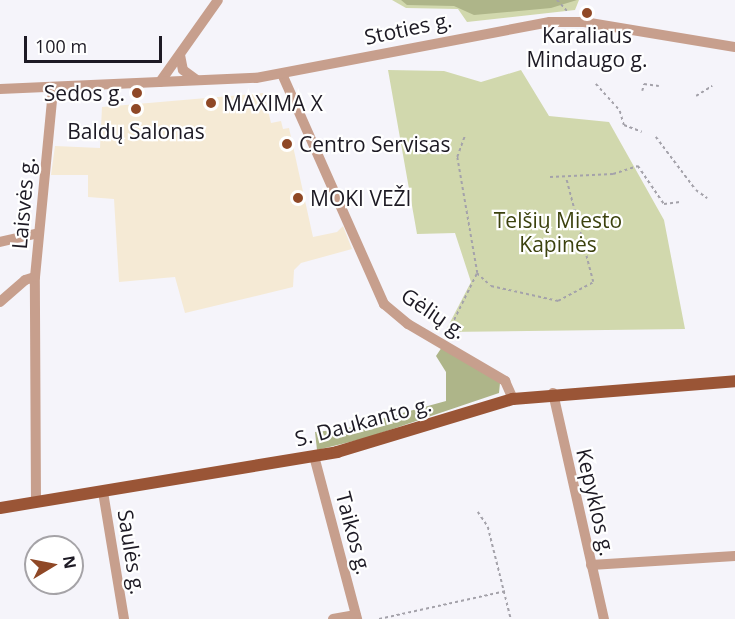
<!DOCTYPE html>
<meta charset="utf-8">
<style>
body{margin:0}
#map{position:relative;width:735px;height:619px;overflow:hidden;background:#f5f4fa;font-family:"Open Sans",sans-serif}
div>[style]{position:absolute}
.commercial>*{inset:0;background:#f5ead5}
.green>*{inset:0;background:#d1d8ad}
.forest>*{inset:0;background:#aeb589}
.path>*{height:1.5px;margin-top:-0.75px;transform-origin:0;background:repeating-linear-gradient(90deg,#a4a2aa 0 3px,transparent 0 6px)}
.minor>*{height:10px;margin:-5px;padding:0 5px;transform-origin:5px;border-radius:5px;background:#c79f8d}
.major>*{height:12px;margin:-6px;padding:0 6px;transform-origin:6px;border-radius:6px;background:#9a5536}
.dots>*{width:16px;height:16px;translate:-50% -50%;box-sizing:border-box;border:3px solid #fff;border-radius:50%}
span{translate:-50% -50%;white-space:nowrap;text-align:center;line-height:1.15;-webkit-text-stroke:4.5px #fff;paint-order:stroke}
.street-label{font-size:21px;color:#1d1a24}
.poi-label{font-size:21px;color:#1d1a24}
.right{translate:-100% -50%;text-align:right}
.left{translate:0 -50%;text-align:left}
.park-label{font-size:21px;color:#3c420e}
.north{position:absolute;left:24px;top:535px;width:60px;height:60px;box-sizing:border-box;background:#fff;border:2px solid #a5a3a7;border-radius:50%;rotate:80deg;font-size:16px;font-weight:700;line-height:24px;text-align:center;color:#1d1a24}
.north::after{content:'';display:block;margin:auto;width:21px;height:27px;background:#8f4826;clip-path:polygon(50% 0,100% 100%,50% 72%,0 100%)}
.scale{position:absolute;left:24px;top:36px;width:138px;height:27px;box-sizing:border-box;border:3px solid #1d1a24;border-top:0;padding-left:8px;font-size:18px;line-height:21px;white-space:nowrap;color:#1d1a24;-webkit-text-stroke:4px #fff;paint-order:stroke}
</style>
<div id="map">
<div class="commercial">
<i style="clip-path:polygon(264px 93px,271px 123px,281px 121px,283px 129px,289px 128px,313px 237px,337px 232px,343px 226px,352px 249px,301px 263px,294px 270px,293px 287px,185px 313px,175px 277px,119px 282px,114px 199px,88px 197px,88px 175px,51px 175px,55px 146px,100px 148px,102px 107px)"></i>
</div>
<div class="green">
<i style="clip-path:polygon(392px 0,579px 0,575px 10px,467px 22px,458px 9px,406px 8px)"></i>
<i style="clip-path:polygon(388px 70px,444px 71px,481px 82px,521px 70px,549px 116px,609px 122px,664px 220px,685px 329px,445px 332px,471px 282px,455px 233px,417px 234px)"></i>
</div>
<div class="forest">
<i style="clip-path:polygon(401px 0,577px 0,551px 8px,474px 15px,454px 6px,407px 5px)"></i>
<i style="clip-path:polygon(442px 347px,500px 383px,499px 393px,366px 438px,317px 450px,315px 432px,344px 429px,446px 401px,446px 372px,436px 356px)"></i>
</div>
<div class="path">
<i style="left:557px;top:0;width:18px;rotate:47deg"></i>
<i style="left:596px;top:84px;width:36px;rotate:48deg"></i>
<i style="left:620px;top:111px;width:15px;rotate:74deg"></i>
<i style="left:624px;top:125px;width:19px;rotate:21deg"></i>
<i style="left:642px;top:91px;width:7px;rotate:-74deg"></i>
<i style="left:644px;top:84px;width:15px;rotate:8deg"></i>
<i style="left:696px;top:96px;width:19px;rotate:-32deg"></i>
<i style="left:656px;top:137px;width:66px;rotate:53deg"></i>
<i style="left:696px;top:190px;width:14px;rotate:36deg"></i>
<i style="left:550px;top:177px;width:63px;rotate:-2.7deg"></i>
<i style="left:613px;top:174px;width:26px;rotate:-18deg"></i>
<i style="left:638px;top:166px;width:46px;rotate:55.6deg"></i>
<i style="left:664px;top:204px;width:16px;rotate:-7deg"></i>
<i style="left:477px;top:273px;width:19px;rotate:43deg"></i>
<i style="left:491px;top:286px;width:69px;rotate:12.6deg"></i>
<i style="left:558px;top:301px;width:40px;rotate:-28deg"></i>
<i style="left:593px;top:282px;width:107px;rotate:-104.6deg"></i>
<i style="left:446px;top:336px;width:70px;rotate:-63.8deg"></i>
<i style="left:477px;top:273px;width:118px;rotate:-99.8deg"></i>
<i style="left:457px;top:157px;width:23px;rotate:-70deg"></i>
<i style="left:478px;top:512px;width:18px;rotate:56deg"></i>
<i style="left:488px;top:527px;width:95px;rotate:76deg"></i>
<i style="left:379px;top:619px;width:130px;rotate:-12.4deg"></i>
</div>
<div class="minor">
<i style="left:180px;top:55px;width:15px;rotate:79deg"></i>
<i style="left:183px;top:70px;width:17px;rotate:36deg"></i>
<i style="left:282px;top:74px;width:252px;rotate:66.1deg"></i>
<i style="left:384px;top:304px;width:31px;rotate:40deg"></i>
<i style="left:408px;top:324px;width:113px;rotate:30.4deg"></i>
<i style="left:505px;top:381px;width:20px;rotate:66deg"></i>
<i style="left:160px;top:82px;width:100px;rotate:-54.7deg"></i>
<i style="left:0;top:89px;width:256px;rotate:-2.5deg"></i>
<i style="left:256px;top:78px;width:299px;rotate:-10.8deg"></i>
<i style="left:550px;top:22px;width:34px"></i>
<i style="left:584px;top:22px;width:153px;rotate:9.4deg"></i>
<i style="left:0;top:242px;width:40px;rotate:-13deg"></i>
<i style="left:0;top:302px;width:33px;rotate:-41deg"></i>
<i style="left:25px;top:280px;width:10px;rotate:-17deg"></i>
<i style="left:553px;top:393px;width:232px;rotate:77.3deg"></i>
<i style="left:314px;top:456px;width:169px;rotate:75.2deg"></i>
<i style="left:103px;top:492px;width:129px;rotate:80.6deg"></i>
<i style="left:36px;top:502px;width:225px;rotate:-90.3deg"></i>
<i style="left:35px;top:277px;width:189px;rotate:-84.5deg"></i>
<i style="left:591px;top:565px;width:144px;rotate:-3.6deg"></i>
<i style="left:333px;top:619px;width:23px;rotate:-10deg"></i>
</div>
<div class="major">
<i style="left:0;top:508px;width:342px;rotate:-9.4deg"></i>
<i style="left:337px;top:452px;width:184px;rotate:-16.8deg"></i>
<i style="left:513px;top:399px;width:223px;rotate:-4.6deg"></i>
</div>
<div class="dots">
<i style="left:587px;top:13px;background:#8f4826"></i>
<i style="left:137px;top:93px;background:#8f4826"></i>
<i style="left:211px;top:103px;background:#8f4826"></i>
<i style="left:136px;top:109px;background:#8f4826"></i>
<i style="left:287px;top:144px;background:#8f4826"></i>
<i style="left:298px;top:198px;background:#8f4826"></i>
</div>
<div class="street-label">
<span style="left:408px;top:28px;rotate:-12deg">Stoties g.</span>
<span style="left:23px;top:203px;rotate:-85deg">Laisvės g.</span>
<span style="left:434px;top:313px;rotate:34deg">Gėlių g.</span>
<span style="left:363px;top:421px;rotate:-15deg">S. Daukanto g.</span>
<span style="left:596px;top:502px;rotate:77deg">Kepyklos g.</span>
<span style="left:354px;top:533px;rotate:75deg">Taikos g.</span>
<span style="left:132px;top:552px;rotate:81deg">Saulės g.</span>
</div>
<div class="poi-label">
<span style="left:587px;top:47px">Karaliaus<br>Mindaugo g.</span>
<span class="right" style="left:125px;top:93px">Sedos g.</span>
<span class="left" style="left:223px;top:103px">MAXIMA X</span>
<span style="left:136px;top:131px">Baldų Salonas</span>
<span class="left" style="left:299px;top:144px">Centro Servisas</span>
<span class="left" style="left:310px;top:198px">MOKI VEŽI</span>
</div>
<div class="park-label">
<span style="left:558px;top:232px">Telšių Miesto<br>Kapinės</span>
</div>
<div class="north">N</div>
<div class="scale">100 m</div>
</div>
